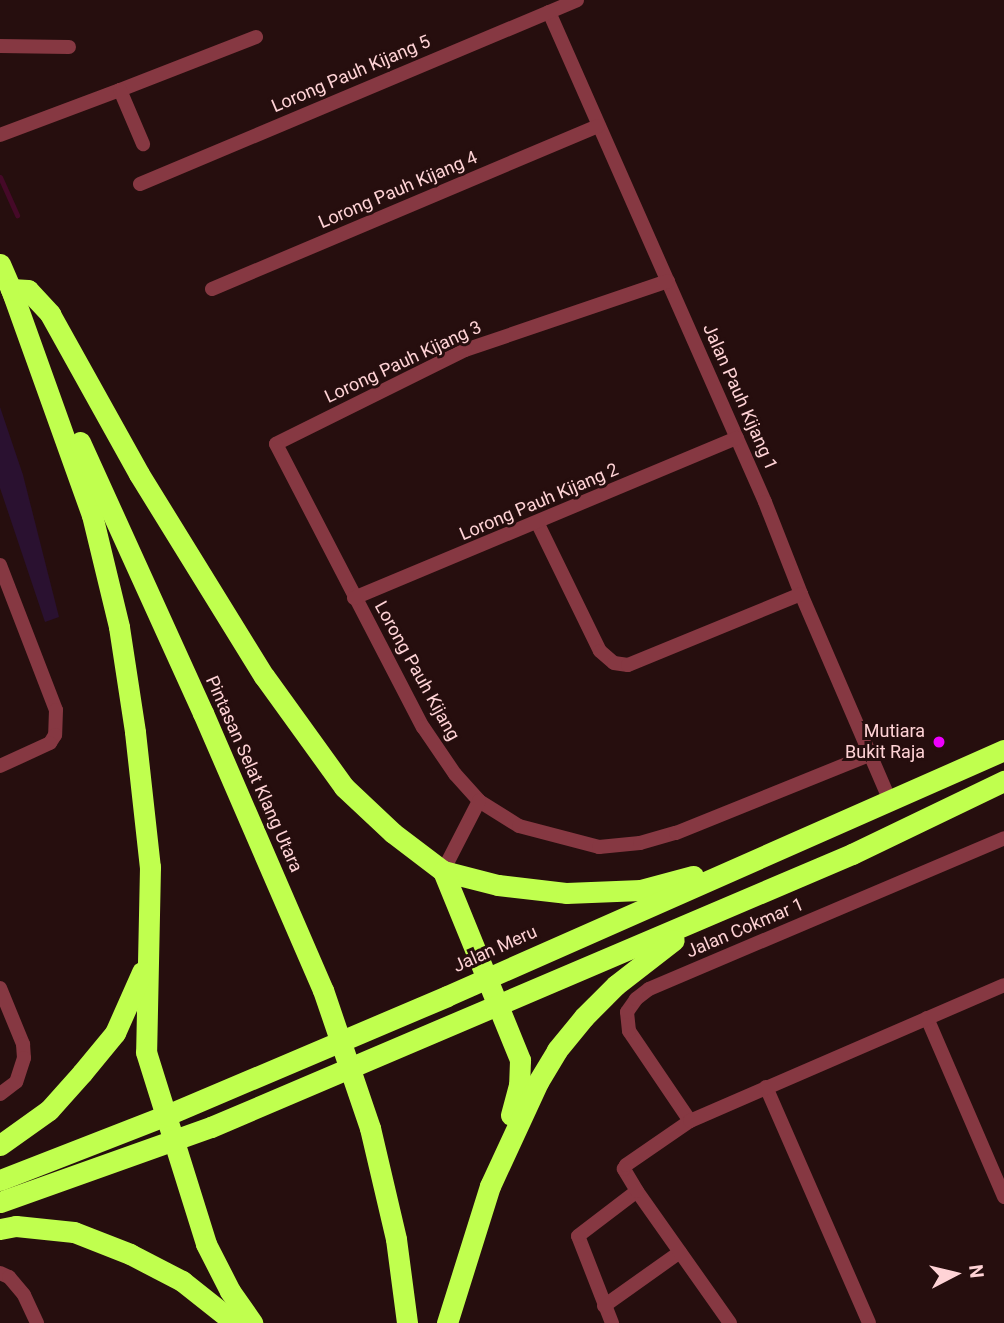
<!DOCTYPE html>
<style>
body{margin:0}
#map{position:relative;width:1004px;height:1323px;overflow:hidden;background:#260e0e;font-family:Roboto,sans-serif}
div>[style]{position:absolute}
.green>*{inset:0;background:#2a1130}
.stream>*{height:5px;margin:-2.5px;padding:0 2.5px;transform-origin:2.5px;border-radius:2.5px;background:#450928}
.street>*{height:14px;margin:-7px;padding:0 7px;transform-origin:7px;border-radius:7px;background:#863842}
.highway>*{height:21px;margin:-10.5px;padding:0 10.5px;transform-origin:10.5px;border-radius:10.5px;background:#c0ff4e}
.highway-bridge>*{height:21px;margin:-10.5px;padding:0 10.5px;transform-origin:10.5px;border-radius:10.5px;background:#c0ff4e}
.dots>*{width:19px;height:19px;translate:-50% -50%;box-sizing:border-box;border:4px solid #260e0e;border-radius:50%}
span{translate:-50% -50%;white-space:nowrap;text-align:center;line-height:1.15;-webkit-text-stroke:6px #260e0e;paint-order:stroke}
.street-label{font-size:18px;color:#ffd3d6}
.poi-label{font-size:18px;color:#ffd3d6}
.right{translate:-100% -50%;text-align:right}
.north{position:absolute;left:920px;top:1239px;width:70px;height:70px;-webkit-text-stroke:5px #260e0e;paint-order:stroke;rotate:83deg;font-size:19px;font-weight:700;line-height:28px;text-align:center;color:#ffd3d6}
.north::after{content:'';display:block;margin:auto;width:24px;height:32px;background:#ffd3d6;clip-path:polygon(50% 0,100% 100%,50% 72%,0 100%)}
</style>
<div id="map">
<div class="green">
<i style="clip-path:polygon(0 407px,23px 475px,59px 617px,45px 622px,0 488px)"></i>
</div>
<div class="stream">
<i style="left:0;top:177px;width:42px;rotate:65.9deg"></i>
</div>
<div class="street">
<i style="left:549px;top:12px;width:535px;rotate:66.21deg"></i>
<i style="left:765px;top:502px;width:99px;rotate:68.6deg"></i>
<i style="left:801px;top:594px;width:225px;rotate:66.7deg"></i>
<i style="left:0;top:46px;width:69px;rotate:0.8deg"></i>
<i style="left:120px;top:90px;width:146px;rotate:-21.3deg"></i>
<i style="left:0;top:135px;width:128px;rotate:-20.6deg"></i>
<i style="left:120px;top:90px;width:59px;rotate:66.9deg"></i>
<i style="left:140px;top:184px;width:474px;rotate:-22.8deg"></i>
<i style="left:668px;top:281px;width:214px;rotate:161.2deg"></i>
<i style="left:465px;top:350px;width:211px;rotate:153.6deg"></i>
<i style="left:276px;top:444px;width:319px;rotate:62.6deg"></i>
<i style="left:423px;top:727px;width:57px;rotate:55.8deg"></i>
<i style="left:455px;top:774px;width:36px;rotate:48deg"></i>
<i style="left:479px;top:801px;width:47px;rotate:32deg"></i>
<i style="left:519px;top:826px;width:83px;rotate:14.7deg"></i>
<i style="left:599px;top:847px;width:41px;rotate:-5.6deg"></i>
<i style="left:640px;top:843px;width:37px;rotate:-16deg"></i>
<i style="left:676px;top:833px;width:208px;rotate:-22deg"></i>
<i style="left:212px;top:289px;width:419px;rotate:-22.9deg"></i>
<i style="left:538px;top:524px;width:141px;rotate:64deg"></i>
<i style="left:600px;top:651px;width:18px;rotate:41deg"></i>
<i style="left:614px;top:663px;width:14px;rotate:8deg"></i>
<i style="left:628px;top:665px;width:187px;rotate:-22.3deg"></i>
<i style="left:0;top:565px;width:155px;rotate:68.9deg"></i>
<i style="left:56px;top:710px;width:25px;rotate:92deg"></i>
<i style="left:55px;top:735px;width:9px;rotate:122deg"></i>
<i style="left:50px;top:743px;width:55px;rotate:155.3deg"></i>
<i style="left:354px;top:598px;width:415px;rotate:-22.7deg"></i>
<i style="left:443px;top:871px;width:79px;rotate:-62.8deg"></i>
<i style="left:0;top:988px;width:61px;rotate:67.7deg"></i>
<i style="left:23px;top:1044px;width:14px;rotate:86deg"></i>
<i style="left:24px;top:1058px;width:25px;rotate:108deg"></i>
<i style="left:16px;top:1082px;width:20px;rotate:143deg"></i>
<i style="left:927px;top:1018px;width:195px;rotate:66.7deg"></i>
<i style="left:766px;top:1087px;width:257px;rotate:66.4deg"></i>
<i style="left:690px;top:1121px;width:109px;rotate:-124.1deg"></i>
<i style="left:629px;top:1031px;width:19px;rotate:-96deg"></i>
<i style="left:627px;top:1012px;width:16px;rotate:-55deg"></i>
<i style="left:636px;top:999px;width:16px;rotate:-38deg"></i>
<i style="left:649px;top:989px;width:386px;rotate:-23deg"></i>
<i style="left:0;top:1273px;width:10px;rotate:24deg"></i>
<i style="left:9px;top:1277px;width:23px;rotate:50deg"></i>
<i style="left:24px;top:1295px;width:31px;rotate:65deg"></i>
<i style="left:604px;top:1306px;width:93px;rotate:-35.4deg"></i>
<i style="left:612px;top:1323px;width:93px;rotate:-111.3deg"></i>
<i style="left:578px;top:1236px;width:74px;rotate:-37.3deg"></i>
<i style="left:730px;top:1323px;width:161px;rotate:-125.2deg"></i>
<i style="left:637px;top:1191px;width:26px;rotate:-121deg"></i>
<i style="left:624px;top:1169px;width:4px;rotate:-63deg"></i>
<i style="left:626px;top:1165px;width:78px;rotate:-34.5deg"></i>
<i style="left:690px;top:1121px;width:342px;rotate:-23.4deg"></i>
</div>
<div class="highway">
<i style="left:0;top:264px;width:40px;rotate:66.6deg"></i>
<i style="left:11px;top:289px;width:240px;rotate:70.3deg"></i>
<i style="left:92px;top:515px;width:115px;rotate:76.4deg"></i>
<i style="left:119px;top:627px;width:106px;rotate:81.3deg"></i>
<i style="left:135px;top:732px;width:136px;rotate:83.7deg"></i>
<i style="left:150px;top:867px;width:185px;rotate:91.2deg"></i>
<i style="left:146px;top:1052px;width:201px;rotate:72.6deg"></i>
<i style="left:206px;top:1244px;width:53px;rotate:62.9deg"></i>
<i style="left:230px;top:1291px;width:39px;rotate:55deg"></i>
<i style="left:11px;top:289px;width:17px;rotate:3deg"></i>
<i style="left:28px;top:290px;width:33px;rotate:47deg"></i>
<i style="left:50px;top:314px;width:183px;rotate:60.9deg"></i>
<i style="left:139px;top:474px;width:238px;rotate:58.3deg"></i>
<i style="left:264px;top:676px;width:137px;rotate:54.2deg"></i>
<i style="left:344px;top:787px;width:67px;rotate:43.2deg"></i>
<i style="left:393px;top:833px;width:63px;rotate:37.2deg"></i>
<i style="left:443px;top:871px;width:57px;rotate:14.3deg"></i>
<i style="left:498px;top:885px;width:68px;rotate:6.7deg"></i>
<i style="left:566px;top:893px;width:75px;rotate:-2.3deg"></i>
<i style="left:641px;top:890px;width:54px;rotate:-15.1deg"></i>
<i style="left:80px;top:442px;width:298px;rotate:65.6deg"></i>
<i style="left:203px;top:713px;width:302px;rotate:66.6deg"></i>
<i style="left:443px;top:871px;width:204px;rotate:67.8deg"></i>
<i style="left:520px;top:1060px;width:25px;rotate:92deg"></i>
<i style="left:519px;top:1085px;width:31px;rotate:105deg"></i>
<i style="left:370px;top:1128px;width:114px;rotate:76.8deg"></i>
<i style="left:396px;top:1239px;width:85px;rotate:82.5deg"></i>
<i style="left:0;top:1145px;width:60px;rotate:-35.5deg"></i>
<i style="left:49px;top:1110px;width:50px;rotate:-48.3deg"></i>
<i style="left:82px;top:1073px;width:52px;rotate:-50.5deg"></i>
<i style="left:115px;top:1033px;width:67px;rotate:-66.1deg"></i>
<i style="left:0;top:1180px;width:179px;rotate:-21.3deg"></i>
<i style="left:167px;top:1115px;width:304px;rotate:-23deg"></i>
<i style="left:447px;top:996px;width:609px;rotate:-23.83deg"></i>
<i style="left:0;top:1202px;width:224px;rotate:-19.6deg"></i>
<i style="left:211px;top:1127px;width:697px;rotate:-23.07deg"></i>
<i style="left:852px;top:854px;width:169px;rotate:-25.7deg"></i>
<i style="left:0;top:1229px;width:16px;rotate:-11deg"></i>
<i style="left:16px;top:1226px;width:58px;rotate:5.9deg"></i>
<i style="left:74px;top:1232px;width:60px;rotate:21.4deg"></i>
<i style="left:130px;top:1254px;width:59px;rotate:27.4deg"></i>
<i style="left:182px;top:1281px;width:68px;rotate:38.4deg"></i>
<i style="left:447px;top:1323px;width:144px;rotate:-72.6deg"></i>
<i style="left:490px;top:1186px;width:115px;rotate:-65.2deg"></i>
<i style="left:538px;top:1082px;width:37px;rotate:-59deg"></i>
<i style="left:557px;top:1050px;width:43px;rotate:-50.7deg"></i>
<i style="left:584px;top:1017px;width:45px;rotate:-45deg"></i>
<i style="left:616px;top:985px;width:73px;rotate:-37.8deg"></i>
</div>
<div class="highway-bridge">
<i style="left:323px;top:990px;width:146px;rotate:71.2deg"></i>
</div>
<div class="dots">
<i style="left:939px;top:742px;background:#ee00fe"></i>
</div>
<div class="street-label">
<span style="left:351px;top:74px;rotate:-23deg">Lorong Pauh Kijang 5</span>
<span style="left:398px;top:190px;rotate:-23deg">Lorong Pauh Kijang 4</span>
<span style="left:403px;top:362px;rotate:-25deg">Lorong Pauh Kijang 3</span>
<span style="left:740px;top:397px;rotate:66deg">Jalan Pauh Kijang 1</span>
<span style="left:539px;top:502px;rotate:-23deg">Lorong Pauh Kijang 2</span>
<span style="left:417px;top:671px;rotate:61deg">Lorong Pauh Kijang</span>
<span style="left:254px;top:774px;rotate:66deg">Pintasan Selat Klang Utara</span>
<span style="left:745px;top:928px;rotate:-23deg">Jalan Cokmar 1</span>
<span style="left:495px;top:949px;rotate:-24deg">Jalan Meru</span>
</div>
<div class="poi-label">
<span class="right" style="left:925px;top:742px">Mutiara<br>Bukit Raja</span>
</div>
<div class="north">N</div>
</div>
